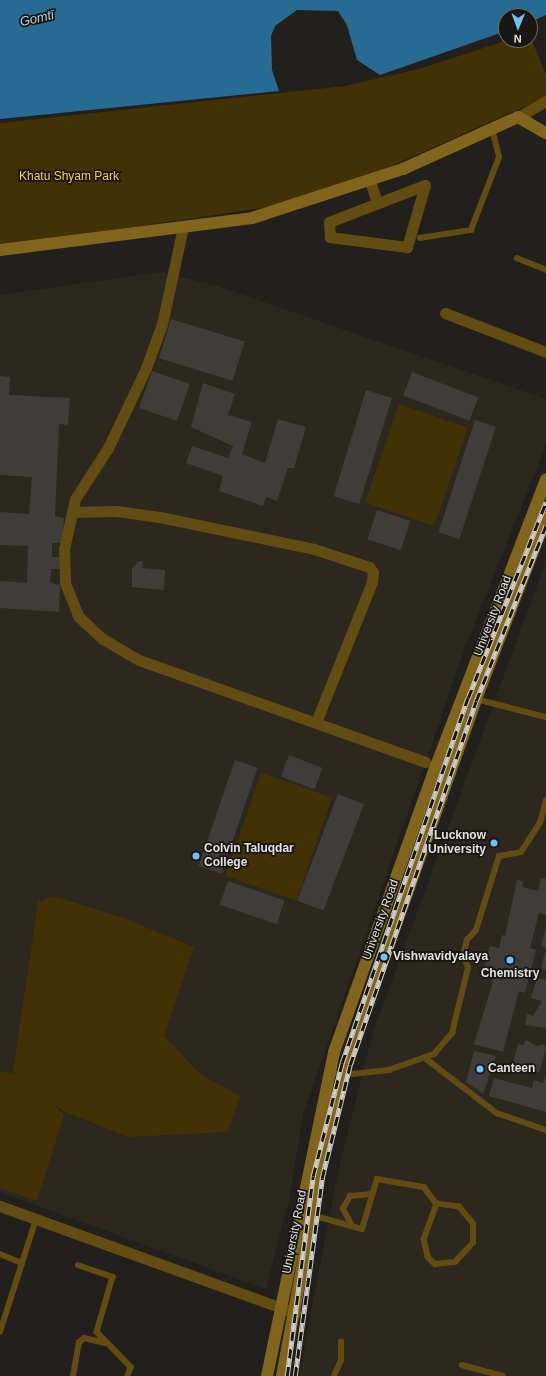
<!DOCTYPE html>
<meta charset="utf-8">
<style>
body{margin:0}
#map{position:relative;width:546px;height:1376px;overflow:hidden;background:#22201c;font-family:Arial,sans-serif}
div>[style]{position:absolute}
.built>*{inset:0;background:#2c281e}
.green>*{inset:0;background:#423104;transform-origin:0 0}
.water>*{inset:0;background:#286b92}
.building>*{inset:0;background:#3f3d39;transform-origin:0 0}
.lane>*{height:5.5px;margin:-2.75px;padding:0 2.75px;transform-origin:2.75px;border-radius:2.75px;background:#624c12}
.street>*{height:11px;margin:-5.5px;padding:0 5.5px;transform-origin:5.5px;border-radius:5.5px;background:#624c12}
.secondary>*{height:12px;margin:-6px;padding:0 6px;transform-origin:6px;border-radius:6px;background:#81651c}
.rail>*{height:4.5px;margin-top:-2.25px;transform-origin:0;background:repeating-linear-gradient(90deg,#181713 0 9px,#ceccca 0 18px);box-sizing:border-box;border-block:1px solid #ceccca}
.dots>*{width:11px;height:11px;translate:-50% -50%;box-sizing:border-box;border:2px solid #181713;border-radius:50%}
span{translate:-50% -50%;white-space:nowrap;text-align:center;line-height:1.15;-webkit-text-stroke:3.5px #181713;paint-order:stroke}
.park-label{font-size:12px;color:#fccc56}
.street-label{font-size:12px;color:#e2e1df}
.poi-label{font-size:12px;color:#e2e1df;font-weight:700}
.right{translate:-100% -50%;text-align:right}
.left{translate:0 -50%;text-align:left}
.water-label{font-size:13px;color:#add6f1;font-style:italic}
.north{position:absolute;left:498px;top:8px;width:40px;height:40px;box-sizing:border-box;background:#181713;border:1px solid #696865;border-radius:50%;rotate:181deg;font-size:11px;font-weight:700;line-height:16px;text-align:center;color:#e2e1df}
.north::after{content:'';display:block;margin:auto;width:14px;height:18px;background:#70c1f4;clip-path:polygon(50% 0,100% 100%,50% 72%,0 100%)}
</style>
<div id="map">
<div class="built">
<i style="clip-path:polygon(162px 272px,217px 286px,546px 399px,546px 445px,465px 648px,303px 1115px,290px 1196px,266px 1289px,0 1192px,0 295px)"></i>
<i style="clip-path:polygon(546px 561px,546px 1376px,299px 1376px,339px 1167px,373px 1033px)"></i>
</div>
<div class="green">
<i style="clip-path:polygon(530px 36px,546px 75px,546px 97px,356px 182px,294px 203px,0 247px,0 123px,345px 86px,419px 69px,508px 40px,530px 40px)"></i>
<i style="left:399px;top:404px;width:73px;height:104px;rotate:19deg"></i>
<i style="left:261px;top:773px;width:75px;height:109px;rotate:19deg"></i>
<i style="clip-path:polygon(53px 896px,124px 918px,194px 947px,164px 1036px,200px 1074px,240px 1096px,228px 1132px,129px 1137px,65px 1112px,50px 1100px,64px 1115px,37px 1201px,0 1188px,0 1071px,16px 1075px,13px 1072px,38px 902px)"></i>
</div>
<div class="water">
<i style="clip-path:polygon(0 0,546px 0,546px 15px,530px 22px,530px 16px,506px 16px,506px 31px,380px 75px,357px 60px,347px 25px,338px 11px,297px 10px,275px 26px,271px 36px,272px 70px,279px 91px,0 119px)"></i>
</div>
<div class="building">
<i style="left:171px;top:319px;width:77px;height:41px;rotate:17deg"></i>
<i style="left:152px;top:371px;width:40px;height:39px;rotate:19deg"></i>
<i style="left:412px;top:372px;width:71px;height:25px;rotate:21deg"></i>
<i style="clip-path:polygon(0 376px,10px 377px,9px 395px,70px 398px,68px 425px,59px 424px,55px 516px,64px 518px,62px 543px,52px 543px,52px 557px,61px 557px,60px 569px,51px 569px,50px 583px,60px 585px,59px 612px,0 608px,0 581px,27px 583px,28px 546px,0 545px,0 512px,29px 514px,32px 477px,0 475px)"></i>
<i style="clip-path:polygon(203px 383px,235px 394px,228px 415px,252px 422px,242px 454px,265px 463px,278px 419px,306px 427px,294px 468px,288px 468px,277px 501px,266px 497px,263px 506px,219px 491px,223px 476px,186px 463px,192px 446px,228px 458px,233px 446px,191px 427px)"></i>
<i style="left:366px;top:390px;width:27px;height:111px;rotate:17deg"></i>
<i style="left:475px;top:420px;width:22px;height:118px;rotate:18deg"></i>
<i style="left:377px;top:510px;width:35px;height:31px;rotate:18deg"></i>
<i style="clip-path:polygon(139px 561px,143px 561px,142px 568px,165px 570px,164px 590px,132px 587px,132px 568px)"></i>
<i style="left:289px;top:755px;width:36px;height:23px;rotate:21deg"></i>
<i style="left:235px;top:760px;width:24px;height:112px;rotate:19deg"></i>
<i style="left:338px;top:794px;width:28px;height:114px;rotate:21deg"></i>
<i style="clip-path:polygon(541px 878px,546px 879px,546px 915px,539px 913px,530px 948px,536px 950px,525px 993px,519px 991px,503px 1052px,474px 1044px,492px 985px,493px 973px,483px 971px,490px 946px,499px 948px,502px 935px,505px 936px,517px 880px,523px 881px,522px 887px,538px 891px)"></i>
<i style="left:228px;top:881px;width:60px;height:25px;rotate:19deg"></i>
<i style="clip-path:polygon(546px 928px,546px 948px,541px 946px)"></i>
<i style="clip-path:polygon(545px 952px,546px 952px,546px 970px,541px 969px)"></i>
<i style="clip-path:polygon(537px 978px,546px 980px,546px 1028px,525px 1025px,527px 1014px,533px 1016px,542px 1001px,531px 998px)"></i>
<i style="clip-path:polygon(526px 1040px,537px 1046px,543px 1044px,546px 1048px,539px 1073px,512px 1066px,518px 1044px,523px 1045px)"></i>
<i style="clip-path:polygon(474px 1051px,496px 1056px,483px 1094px,466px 1082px)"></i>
<i style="clip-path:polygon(546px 1075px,546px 1112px,489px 1096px,494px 1078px,532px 1088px,534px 1080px,543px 1083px)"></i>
</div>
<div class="lane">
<i style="left:420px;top:238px;width:52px;rotate:-8.9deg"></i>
<i style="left:471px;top:230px;width:78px;rotate:-69deg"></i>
<i style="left:499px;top:157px;width:30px;rotate:-104deg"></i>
<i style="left:517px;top:258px;width:31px;rotate:22deg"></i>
<i style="left:476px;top:699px;width:72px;rotate:14.4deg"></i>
<i style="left:425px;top:1058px;width:91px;rotate:37.4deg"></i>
<i style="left:497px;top:1113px;width:52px;rotate:19.1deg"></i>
<i style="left:330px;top:1072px;width:13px;rotate:13deg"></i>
<i style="left:343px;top:1075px;width:46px;rotate:-6.2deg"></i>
<i style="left:389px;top:1070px;width:48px;rotate:-19.6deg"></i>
<i style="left:434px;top:1054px;width:28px;rotate:-49deg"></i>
<i style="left:452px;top:1033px;width:67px;rotate:-76.2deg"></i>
<i style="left:468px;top:968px;width:14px;rotate:-111deg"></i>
<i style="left:463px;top:955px;width:16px;rotate:-75deg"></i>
<i style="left:467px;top:940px;width:13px;rotate:-48deg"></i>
<i style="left:476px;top:930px;width:77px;rotate:-72.7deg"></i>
<i style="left:499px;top:856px;width:22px;rotate:-10deg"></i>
<i style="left:521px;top:852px;width:35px;rotate:-57deg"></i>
<i style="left:540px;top:823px;width:23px;rotate:-75deg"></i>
<i style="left:312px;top:1215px;width:52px;rotate:15.6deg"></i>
<i style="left:362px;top:1229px;width:52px;rotate:-73.3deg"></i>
<i style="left:377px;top:1179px;width:48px;rotate:9.7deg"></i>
<i style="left:424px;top:1187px;width:21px;rotate:53deg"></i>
<i style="left:437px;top:1204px;width:37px;rotate:110deg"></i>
<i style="left:424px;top:1239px;width:18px;rotate:77deg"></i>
<i style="left:428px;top:1257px;width:10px;rotate:45deg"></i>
<i style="left:435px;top:1264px;width:20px;rotate:-6deg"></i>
<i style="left:455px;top:1262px;width:26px;rotate:-47deg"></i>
<i style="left:473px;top:1243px;width:19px;rotate:-90deg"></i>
<i style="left:473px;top:1224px;width:22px;rotate:-129deg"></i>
<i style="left:459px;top:1207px;width:22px;rotate:-172deg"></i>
<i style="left:352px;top:1226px;width:19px;rotate:-118deg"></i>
<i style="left:343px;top:1209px;width:15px;rotate:-62deg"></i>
<i style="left:350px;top:1196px;width:22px;rotate:-5deg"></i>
<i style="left:0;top:1254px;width:24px;rotate:22deg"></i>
<i style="left:78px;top:1265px;width:37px;rotate:19deg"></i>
<i style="left:113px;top:1277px;width:57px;rotate:106.2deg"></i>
<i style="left:97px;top:1332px;width:49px;rotate:45.8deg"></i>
<i style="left:131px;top:1367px;width:9px;rotate:108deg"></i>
<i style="left:0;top:1332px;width:119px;rotate:-72.3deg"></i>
<i style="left:462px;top:1365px;width:42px;rotate:15deg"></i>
<i style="left:73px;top:1376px;width:34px;rotate:-80deg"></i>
<i style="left:79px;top:1343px;width:7px;rotate:-45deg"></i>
<i style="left:84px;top:1338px;width:23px;rotate:13deg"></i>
<i style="left:334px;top:1376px;width:17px;rotate:-66deg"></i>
<i style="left:341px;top:1360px;width:18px;rotate:-90deg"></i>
</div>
<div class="street">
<i style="left:518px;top:117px;width:32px;rotate:-30deg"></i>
<i style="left:370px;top:181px;width:22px;rotate:72deg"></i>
<i style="left:425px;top:185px;width:65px;rotate:106.2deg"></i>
<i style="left:407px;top:247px;width:78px;rotate:-172.6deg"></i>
<i style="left:330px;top:237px;width:15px;rotate:-94deg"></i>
<i style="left:329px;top:222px;width:103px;rotate:-21.1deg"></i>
<i style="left:183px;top:227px;width:99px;rotate:102.2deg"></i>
<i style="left:162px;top:324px;width:47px;rotate:110deg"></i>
<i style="left:146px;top:368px;width:89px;rotate:115.4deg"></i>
<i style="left:108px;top:448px;width:61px;rotate:122.9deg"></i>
<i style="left:75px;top:499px;width:51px;rotate:102.4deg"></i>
<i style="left:64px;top:549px;width:34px;rotate:88deg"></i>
<i style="left:65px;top:583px;width:37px;rotate:68deg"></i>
<i style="left:79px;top:617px;width:33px;rotate:43deg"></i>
<i style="left:103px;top:639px;width:42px;rotate:30.3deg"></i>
<i style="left:139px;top:660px;width:304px;rotate:19.6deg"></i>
<i style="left:445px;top:313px;width:108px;rotate:21.1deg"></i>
<i style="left:72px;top:512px;width:44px;rotate:-1.3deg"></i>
<i style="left:116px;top:511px;width:44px;rotate:7.8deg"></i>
<i style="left:160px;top:517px;width:157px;rotate:11.7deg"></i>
<i style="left:314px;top:549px;width:58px;rotate:18.1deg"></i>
<i style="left:369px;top:567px;width:6px;rotate:51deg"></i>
<i style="left:373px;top:572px;width:10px;rotate:96deg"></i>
<i style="left:372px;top:582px;width:151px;rotate:111.8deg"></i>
<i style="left:0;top:1206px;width:314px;rotate:19.9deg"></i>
</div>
<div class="secondary">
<i style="left:0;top:250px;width:254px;rotate:-7.2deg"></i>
<i style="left:252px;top:218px;width:159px;rotate:-18deg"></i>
<i style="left:403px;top:169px;width:126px;rotate:-24.3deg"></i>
<i style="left:518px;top:117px;width:32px;rotate:30deg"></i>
<i style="left:267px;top:1376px;width:331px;rotate:-78.3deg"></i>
<i style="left:334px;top:1052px;width:304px;rotate:-70.4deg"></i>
<i style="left:436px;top:766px;width:307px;rotate:-69deg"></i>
<i style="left:282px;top:1376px;width:237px;rotate:-79.5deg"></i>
<i style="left:325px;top:1143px;width:87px;rotate:-74.7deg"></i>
<i style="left:348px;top:1059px;width:382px;rotate:-70.4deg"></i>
<i style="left:476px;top:699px;width:194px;rotate:-68.9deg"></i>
</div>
<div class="rail">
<i style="left:287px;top:1376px;width:202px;rotate:-82.6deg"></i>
<i style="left:313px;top:1176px;width:117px;rotate:-75.6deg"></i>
<i style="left:342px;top:1063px;width:386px;rotate:-71deg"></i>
<i style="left:468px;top:698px;width:211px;rotate:-68.3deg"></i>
<i style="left:295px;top:1376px;width:200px;rotate:-82.2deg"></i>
<i style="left:322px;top:1178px;width:116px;rotate:-76.1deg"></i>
<i style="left:350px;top:1065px;width:385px;rotate:-70.9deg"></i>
<i style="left:476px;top:701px;width:189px;rotate:-68.3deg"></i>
</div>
<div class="dots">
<i style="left:494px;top:843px;background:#70c1f4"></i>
<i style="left:196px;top:856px;background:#70c1f4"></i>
<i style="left:384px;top:957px;background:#70c1f4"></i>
<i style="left:510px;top:960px;background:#70c1f4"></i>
<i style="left:480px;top:1069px;background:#70c1f4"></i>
</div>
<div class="park-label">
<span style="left:69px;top:177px">Khatu Shyam Park</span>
</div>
<div class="street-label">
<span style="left:493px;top:616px;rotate:-69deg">University Road</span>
<span style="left:381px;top:920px;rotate:-70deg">University Road</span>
<span style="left:295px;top:1232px;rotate:-79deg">University Road</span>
</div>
<div class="poi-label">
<span class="right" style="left:486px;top:843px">Lucknow<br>University</span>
<span class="left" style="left:204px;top:856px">Colvin Taluqdar<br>College</span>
<span class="left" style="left:393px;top:957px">Vishwavidyalaya</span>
<span style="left:510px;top:974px">Chemistry</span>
<span class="left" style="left:488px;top:1069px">Canteen</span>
</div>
<div class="water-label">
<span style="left:37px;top:19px;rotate:-13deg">Gomtī</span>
</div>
<div class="north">N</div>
</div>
